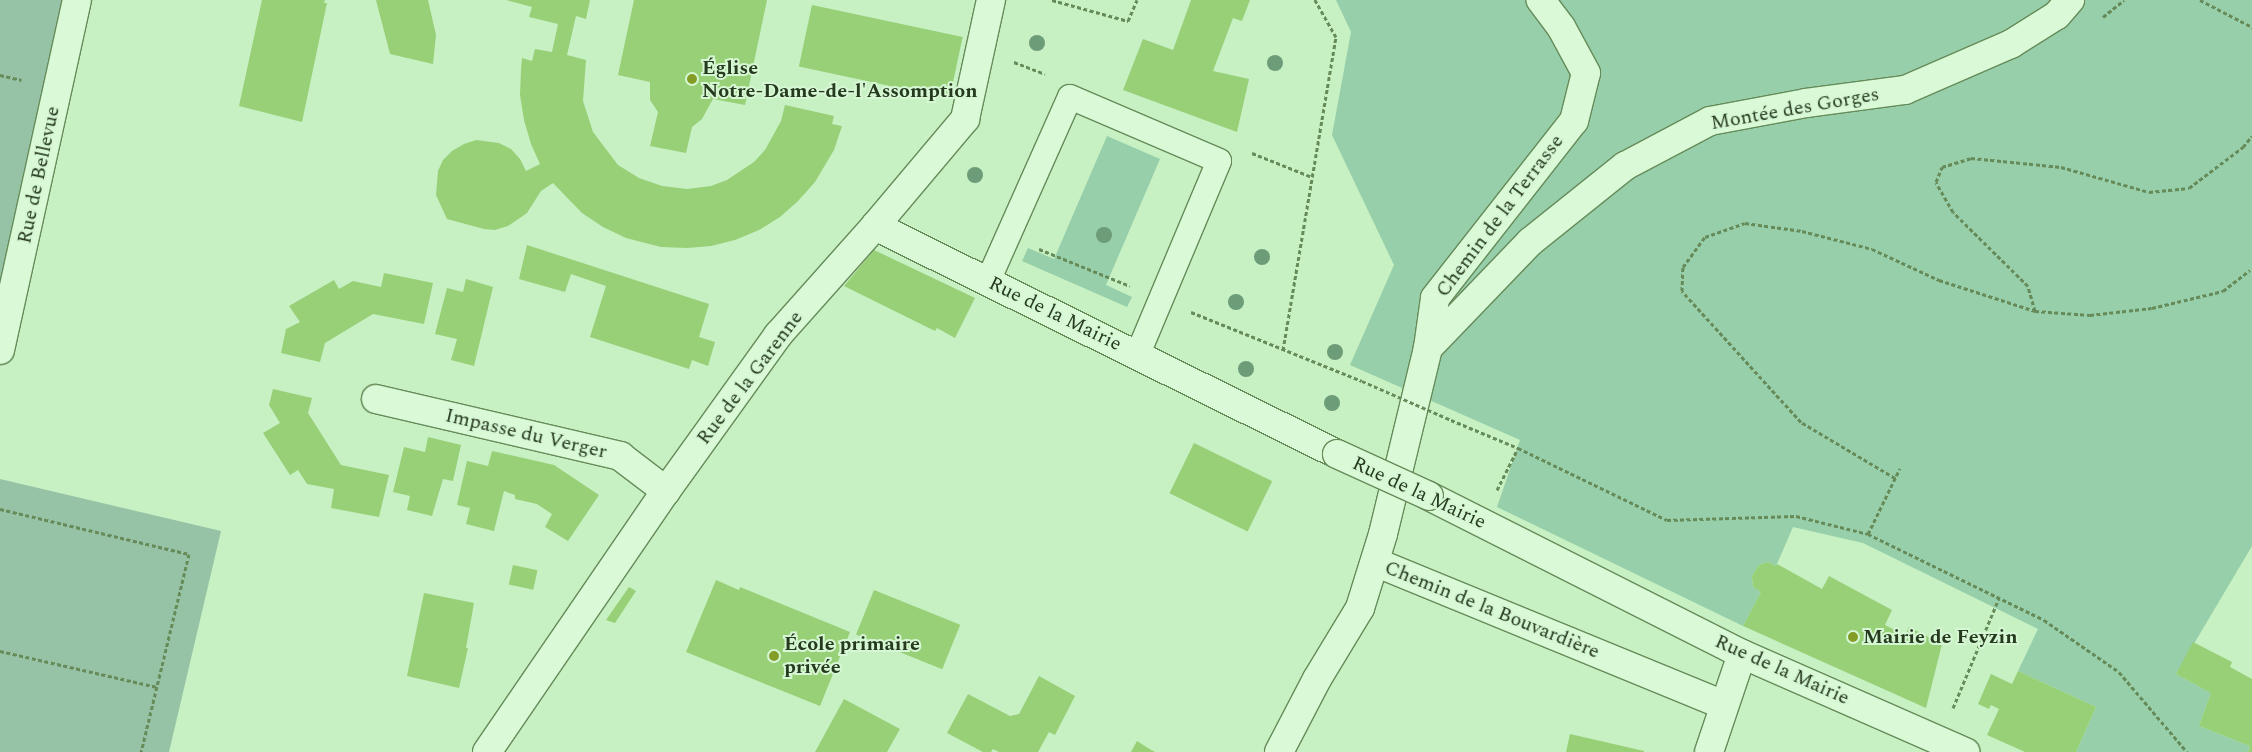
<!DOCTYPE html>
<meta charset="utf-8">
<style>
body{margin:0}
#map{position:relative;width:2252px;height:752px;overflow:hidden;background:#c7f0c3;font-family:Spectral,serif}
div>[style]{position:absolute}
.green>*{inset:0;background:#96cfa9}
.cemetery>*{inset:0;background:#96c3a5}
.building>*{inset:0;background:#98d077;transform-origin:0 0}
.path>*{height:3px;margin-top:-1.5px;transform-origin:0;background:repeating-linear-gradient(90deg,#668b59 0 4px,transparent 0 6.5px)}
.roads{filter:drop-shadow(1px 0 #668b59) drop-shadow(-1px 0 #668b59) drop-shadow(0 1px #668b59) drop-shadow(0 -1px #668b59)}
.service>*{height:24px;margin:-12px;padding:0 12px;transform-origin:12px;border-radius:12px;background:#dafad7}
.minor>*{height:28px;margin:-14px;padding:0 14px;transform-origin:14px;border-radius:14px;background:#dafad7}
.path-bridge>*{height:3px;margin-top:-1.5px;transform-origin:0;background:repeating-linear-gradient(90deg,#668b59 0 4px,transparent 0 6.5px)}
.bridges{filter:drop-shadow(1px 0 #668b59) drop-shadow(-1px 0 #668b59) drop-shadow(0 1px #668b59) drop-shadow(0 -1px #668b59)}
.minor-bridge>*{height:28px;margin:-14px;padding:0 14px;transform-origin:14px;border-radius:14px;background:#dafad7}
.trees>*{width:16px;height:16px;margin:-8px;border-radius:50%;background:#6d9c79}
.dots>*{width:14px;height:14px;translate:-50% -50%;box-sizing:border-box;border:2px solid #d6f7d3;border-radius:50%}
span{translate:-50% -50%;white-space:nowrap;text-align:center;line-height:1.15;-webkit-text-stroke:4px #d6f7d3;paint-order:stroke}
.poi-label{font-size:20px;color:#263a1e;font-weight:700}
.left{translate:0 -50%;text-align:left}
.street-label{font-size:20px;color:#263a1e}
</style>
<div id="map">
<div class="green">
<i style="clip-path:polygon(1336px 0,2252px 0,2252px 546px,2176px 674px,2211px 693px,2199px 726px,2250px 746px,2248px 752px,2076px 752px,2096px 707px,2018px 671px,2038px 629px,1863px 543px,1793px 527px,1776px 566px,1768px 562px,1759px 565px,1752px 576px,1753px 587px,1761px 592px,1743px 626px,1497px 507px,1520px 440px,1350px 365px,1394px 265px,1332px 135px,1351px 32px)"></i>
<i style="clip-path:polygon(1107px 136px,1160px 159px,1106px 285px,1132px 297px,1127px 307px,1022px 261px,1028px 248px,1054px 259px)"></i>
</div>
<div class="cemetery">
<i style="clip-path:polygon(0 0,68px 0,0 298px)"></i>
<i style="clip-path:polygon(0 479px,221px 531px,169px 752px,0 752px)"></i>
</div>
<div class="building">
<i style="clip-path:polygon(262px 0,325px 0,324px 3px,327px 3px,302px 122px,239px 106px)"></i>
<i style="clip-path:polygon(376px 0,428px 0,436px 35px,433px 64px,390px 54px)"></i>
<i style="clip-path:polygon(506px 0,590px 0,586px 19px,576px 16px,567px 55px,586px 60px,583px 101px,593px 132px,618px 165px,639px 178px,662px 186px,687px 189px,711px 186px,727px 180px,754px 162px,765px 150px,781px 121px,785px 105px,834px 116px,832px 124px,842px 126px,834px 150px,815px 182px,798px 201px,780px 217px,759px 230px,735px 240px,711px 246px,687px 248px,661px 247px,626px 238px,603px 227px,582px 213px,553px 183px,541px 191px,527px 213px,508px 226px,495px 230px,484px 229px,447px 219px,436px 195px,438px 171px,443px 160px,452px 151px,464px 144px,476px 140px,499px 143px,511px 149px,520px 159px,526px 171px,540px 164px,531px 144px,524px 120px,520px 95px,521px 70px,522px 58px,532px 61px,535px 49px,552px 52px,558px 24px,529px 17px,532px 7px)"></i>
<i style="clip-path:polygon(634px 0,767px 0,745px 105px,713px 99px,702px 119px,692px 127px,686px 153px,650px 146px,658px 112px,650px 100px,650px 82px,618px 75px)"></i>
<i style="clip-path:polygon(1191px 0,1250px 0,1242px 21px,1233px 18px,1213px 71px,1249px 79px,1237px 132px,1123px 90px,1143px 39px,1173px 50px)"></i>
<i style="left:812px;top:5px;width:154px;height:63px;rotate:12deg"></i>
<i style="clip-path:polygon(527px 245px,709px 304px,699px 337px,715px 342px,708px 366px,692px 360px,689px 369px,590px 337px,606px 286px,571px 274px,565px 292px,519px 279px)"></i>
<i style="clip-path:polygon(874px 250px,975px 298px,955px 338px,937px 328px,935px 331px,844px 286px)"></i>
<i style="clip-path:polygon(384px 273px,433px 283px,424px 324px,373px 314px,325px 343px,320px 362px,281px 353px,286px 329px,300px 322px,289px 306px,334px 280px,339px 289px,353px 281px,381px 287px)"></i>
<i style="clip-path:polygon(466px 279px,493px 287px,474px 366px,451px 360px,457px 339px,435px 334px,447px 288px,463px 292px)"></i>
<i style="clip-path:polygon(273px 389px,312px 398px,308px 413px,341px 465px,389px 475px,379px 517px,331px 508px,334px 489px,307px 484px,298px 470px,290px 475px,263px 433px,280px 423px,269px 405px)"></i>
<i style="clip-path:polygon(428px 437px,461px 445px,453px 481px,443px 479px,432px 516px,407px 510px,410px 496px,393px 492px,404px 447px,425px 452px)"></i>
<i style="left:1194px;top:443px;width:87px;height:56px;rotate:26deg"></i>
<i style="clip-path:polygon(492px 451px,554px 465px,599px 495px,568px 541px,545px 527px,552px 514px,537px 504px,515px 499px,515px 495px,504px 491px,494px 531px,466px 524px,470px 508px,457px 505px,467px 461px,488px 466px)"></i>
<i style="clip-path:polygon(1768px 562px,1776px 566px,1777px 564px,1822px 589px,1829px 576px,1892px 610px,1885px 625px,1905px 635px,1909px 627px,1942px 644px,1926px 708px,1743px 626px,1761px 592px,1753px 587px,1752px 576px,1759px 565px)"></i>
<i style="left:513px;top:565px;width:25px;height:20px;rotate:12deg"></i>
<i style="clip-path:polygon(716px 580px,739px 590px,740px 587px,850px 632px,820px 706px,686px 652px)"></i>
<i style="clip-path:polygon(629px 587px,636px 591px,615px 623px,606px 620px)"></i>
<i style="left:874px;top:590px;width:93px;height:48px;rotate:22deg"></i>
<i style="clip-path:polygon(424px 593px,474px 603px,466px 648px,468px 648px,459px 688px,407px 676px)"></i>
<i style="clip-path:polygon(2193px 642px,2232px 662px,2230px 667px,2252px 679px,2252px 752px,2248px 752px,2250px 746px,2199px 726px,2211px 693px,2176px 674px)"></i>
<i style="clip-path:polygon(2018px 671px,2096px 707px,2076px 752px,2025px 752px,1987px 735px,1999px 709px,1991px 705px,1989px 709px,1978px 704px,1991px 674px,2012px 684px)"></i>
<i style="clip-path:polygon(1039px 676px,1075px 696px,1055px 735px,1049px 732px,1038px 752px,999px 752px,993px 749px,991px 752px,983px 752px,947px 733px,968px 694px,1010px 716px,1019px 714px)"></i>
<i style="clip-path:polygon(844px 699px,900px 729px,887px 752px,815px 752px)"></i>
<i style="clip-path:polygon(1570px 734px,1644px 751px,1644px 752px,1566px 752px)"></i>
<i style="clip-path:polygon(1137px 741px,1148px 748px,1155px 752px,1131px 752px)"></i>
</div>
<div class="path">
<i style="left:1052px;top:0;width:79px;rotate:15.4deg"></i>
<i style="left:1128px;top:21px;width:23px;rotate:-67deg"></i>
<i style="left:2200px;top:0;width:59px;rotate:27.4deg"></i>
<i style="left:2103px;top:17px;width:27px;rotate:-39deg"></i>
<i style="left:1014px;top:62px;width:33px;rotate:21deg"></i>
<i style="left:0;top:75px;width:22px;rotate:13deg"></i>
<i style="left:1252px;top:153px;width:65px;rotate:21.8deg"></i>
<i style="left:1039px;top:249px;width:98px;rotate:22.1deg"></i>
<i style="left:2035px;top:311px;width:26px;rotate:-106deg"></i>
<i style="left:2028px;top:286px;width:105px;rotate:-135.4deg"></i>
<i style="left:1953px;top:212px;width:34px;rotate:-120deg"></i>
<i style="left:1936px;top:182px;width:16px;rotate:-68deg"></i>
<i style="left:1942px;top:167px;width:30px;rotate:-17deg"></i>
<i style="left:1971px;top:158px;width:90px;rotate:5.7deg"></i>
<i style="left:2061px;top:167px;width:91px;rotate:15.9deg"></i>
<i style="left:2149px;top:192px;width:40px;rotate:-5.7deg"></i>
<i style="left:2189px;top:188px;width:68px;rotate:-37.2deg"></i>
<i style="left:2243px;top:147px;width:14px;rotate:-51deg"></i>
<i style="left:1191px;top:312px;width:184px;rotate:22deg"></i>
<i style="left:1283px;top:350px;width:317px;rotate:-80.4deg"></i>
<i style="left:1336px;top:37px;width:43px;rotate:-119.6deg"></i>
<i style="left:1451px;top:420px;width:73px;rotate:22.7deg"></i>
<i style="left:1518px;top:448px;width:165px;rotate:25.8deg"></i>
<i style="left:1667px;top:520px;width:129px;rotate:-1.8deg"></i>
<i style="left:1796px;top:516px;width:74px;rotate:14deg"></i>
<i style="left:1868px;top:534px;width:196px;rotate:26deg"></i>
<i style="left:2044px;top:620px;width:91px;rotate:34.7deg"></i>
<i style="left:2119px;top:672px;width:105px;rotate:49.6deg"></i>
<i style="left:1895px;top:478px;width:109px;rotate:-149.2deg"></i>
<i style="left:1801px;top:422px;width:177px;rotate:-132.3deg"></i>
<i style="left:1682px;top:291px;width:24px;rotate:-88deg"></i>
<i style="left:1683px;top:267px;width:37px;rotate:-54deg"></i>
<i style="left:1705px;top:237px;width:42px;rotate:-19.3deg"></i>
<i style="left:1745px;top:223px;width:58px;rotate:8deg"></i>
<i style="left:1802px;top:231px;width:72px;rotate:14.4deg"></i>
<i style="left:1872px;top:249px;width:74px;rotate:24.8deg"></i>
<i style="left:1939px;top:280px;width:101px;rotate:17.9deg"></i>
<i style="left:2035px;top:311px;width:55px;rotate:4.2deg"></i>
<i style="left:2090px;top:315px;width:62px;rotate:-6.4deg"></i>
<i style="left:2152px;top:308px;width:73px;rotate:-13.5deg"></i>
<i style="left:2223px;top:291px;width:34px;rotate:-38deg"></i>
<i style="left:1497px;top:490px;width:47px;rotate:-63.4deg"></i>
<i style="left:0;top:509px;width:194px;rotate:13.4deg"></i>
<i style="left:189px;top:554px;width:204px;rotate:103.6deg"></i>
<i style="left:1868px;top:534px;width:73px;rotate:-64.1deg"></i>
<i style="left:0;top:651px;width:161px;rotate:12.9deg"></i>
<i style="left:1953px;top:708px;width:119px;rotate:-67.3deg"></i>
</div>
<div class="roads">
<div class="service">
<i style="left:988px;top:281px;width:201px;rotate:-66deg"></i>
<i style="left:1070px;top:97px;width:162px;rotate:23.2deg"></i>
<i style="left:1219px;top:161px;width:209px;rotate:112.8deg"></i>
</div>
<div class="minor">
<i style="left:875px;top:226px;width:515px;rotate:26.27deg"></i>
<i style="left:1428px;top:348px;width:147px;rotate:-46.1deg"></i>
<i style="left:1530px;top:242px;width:122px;rotate:-38.7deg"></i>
<i style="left:1625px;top:166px;width:96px;rotate:-27.9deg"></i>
<i style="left:1710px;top:121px;width:98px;rotate:-10.6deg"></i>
<i style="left:1806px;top:103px;width:100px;rotate:-7.5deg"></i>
<i style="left:1905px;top:90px;width:116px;rotate:-23.5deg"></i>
<i style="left:2011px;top:44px;width:54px;rotate:-32.2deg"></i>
<i style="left:2057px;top:15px;width:20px;rotate:-49deg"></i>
<i style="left:0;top:350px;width:358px;rotate:-77.6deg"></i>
<i style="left:376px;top:399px;width:251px;rotate:13.1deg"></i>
<i style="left:620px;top:456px;width:58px;rotate:37.3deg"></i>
<i style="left:1429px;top:496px;width:351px;rotate:26.8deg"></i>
<i style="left:1742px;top:654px;width:244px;rotate:23.7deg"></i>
<i style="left:1375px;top:562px;width:376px;rotate:22.3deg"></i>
<i style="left:487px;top:752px;width:316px;rotate:-55.6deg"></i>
<i style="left:666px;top:491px;width:192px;rotate:-54.3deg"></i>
<i style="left:778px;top:335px;width:146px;rotate:-48.3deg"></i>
<i style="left:875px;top:226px;width:140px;rotate:-49.9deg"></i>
<i style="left:965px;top:119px;width:122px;rotate:-77.7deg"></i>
<i style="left:1279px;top:752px;width:82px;rotate:-62.5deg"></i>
<i style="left:1317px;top:679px;width:83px;rotate:-58.8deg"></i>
<i style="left:1360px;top:608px;width:77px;rotate:-72.7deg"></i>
<i style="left:1383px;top:534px;width:191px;rotate:-76.4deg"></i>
<i style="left:1428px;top:348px;width:50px;rotate:-82deg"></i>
<i style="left:1435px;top:298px;width:225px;rotate:-51.9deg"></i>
<i style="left:1574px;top:121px;width:49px;rotate:-76deg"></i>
<i style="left:1586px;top:73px;width:52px;rotate:-118.5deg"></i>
<i style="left:1561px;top:27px;width:34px;rotate:-127deg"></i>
<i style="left:1709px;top:752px;width:103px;rotate:-71.4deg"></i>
</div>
</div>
<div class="path-bridge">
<i style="left:1362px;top:381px;width:97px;rotate:23.7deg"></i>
</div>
<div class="bridges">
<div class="minor-bridge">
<i style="left:1337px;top:454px;width:101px;rotate:24.5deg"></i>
</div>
</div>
<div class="trees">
<i style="left:1037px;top:43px"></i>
<i style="left:1275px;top:63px"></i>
<i style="left:975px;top:175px"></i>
<i style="left:1104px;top:235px"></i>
<i style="left:1262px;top:257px"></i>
<i style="left:1236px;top:302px"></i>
<i style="left:1335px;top:352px"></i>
<i style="left:1246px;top:369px"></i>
<i style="left:1332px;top:403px"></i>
</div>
<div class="dots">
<i style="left:692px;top:79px;background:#849d26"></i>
<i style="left:1853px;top:637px;background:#849d26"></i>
<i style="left:774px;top:656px;background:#849d26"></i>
</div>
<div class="poi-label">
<span class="left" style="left:702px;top:80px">Église<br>Notre-Dame-de-l'Assomption</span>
<span class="left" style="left:1863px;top:637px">Mairie de Feyzin</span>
<span class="left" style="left:784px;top:656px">École primaire<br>privée</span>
</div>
<div class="street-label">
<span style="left:1795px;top:109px;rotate:-10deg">Montée des Gorges</span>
<span style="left:39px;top:175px;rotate:-78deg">Rue de Bellevue</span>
<span style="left:1500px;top:216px;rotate:-53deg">Chemin de la Terrasse</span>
<span style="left:1055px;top:314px;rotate:26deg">Rue de la Mairie</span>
<span style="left:750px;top:378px;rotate:-53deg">Rue de la Garenne</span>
<span style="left:526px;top:434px;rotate:13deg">Impasse du Verger</span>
<span style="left:1419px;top:493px;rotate:25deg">Rue de la Mairie</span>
<span style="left:1492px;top:610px;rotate:22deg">Chemin de la Bouvardière</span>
<span style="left:1782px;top:670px;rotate:24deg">Rue de la Mairie</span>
</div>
</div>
